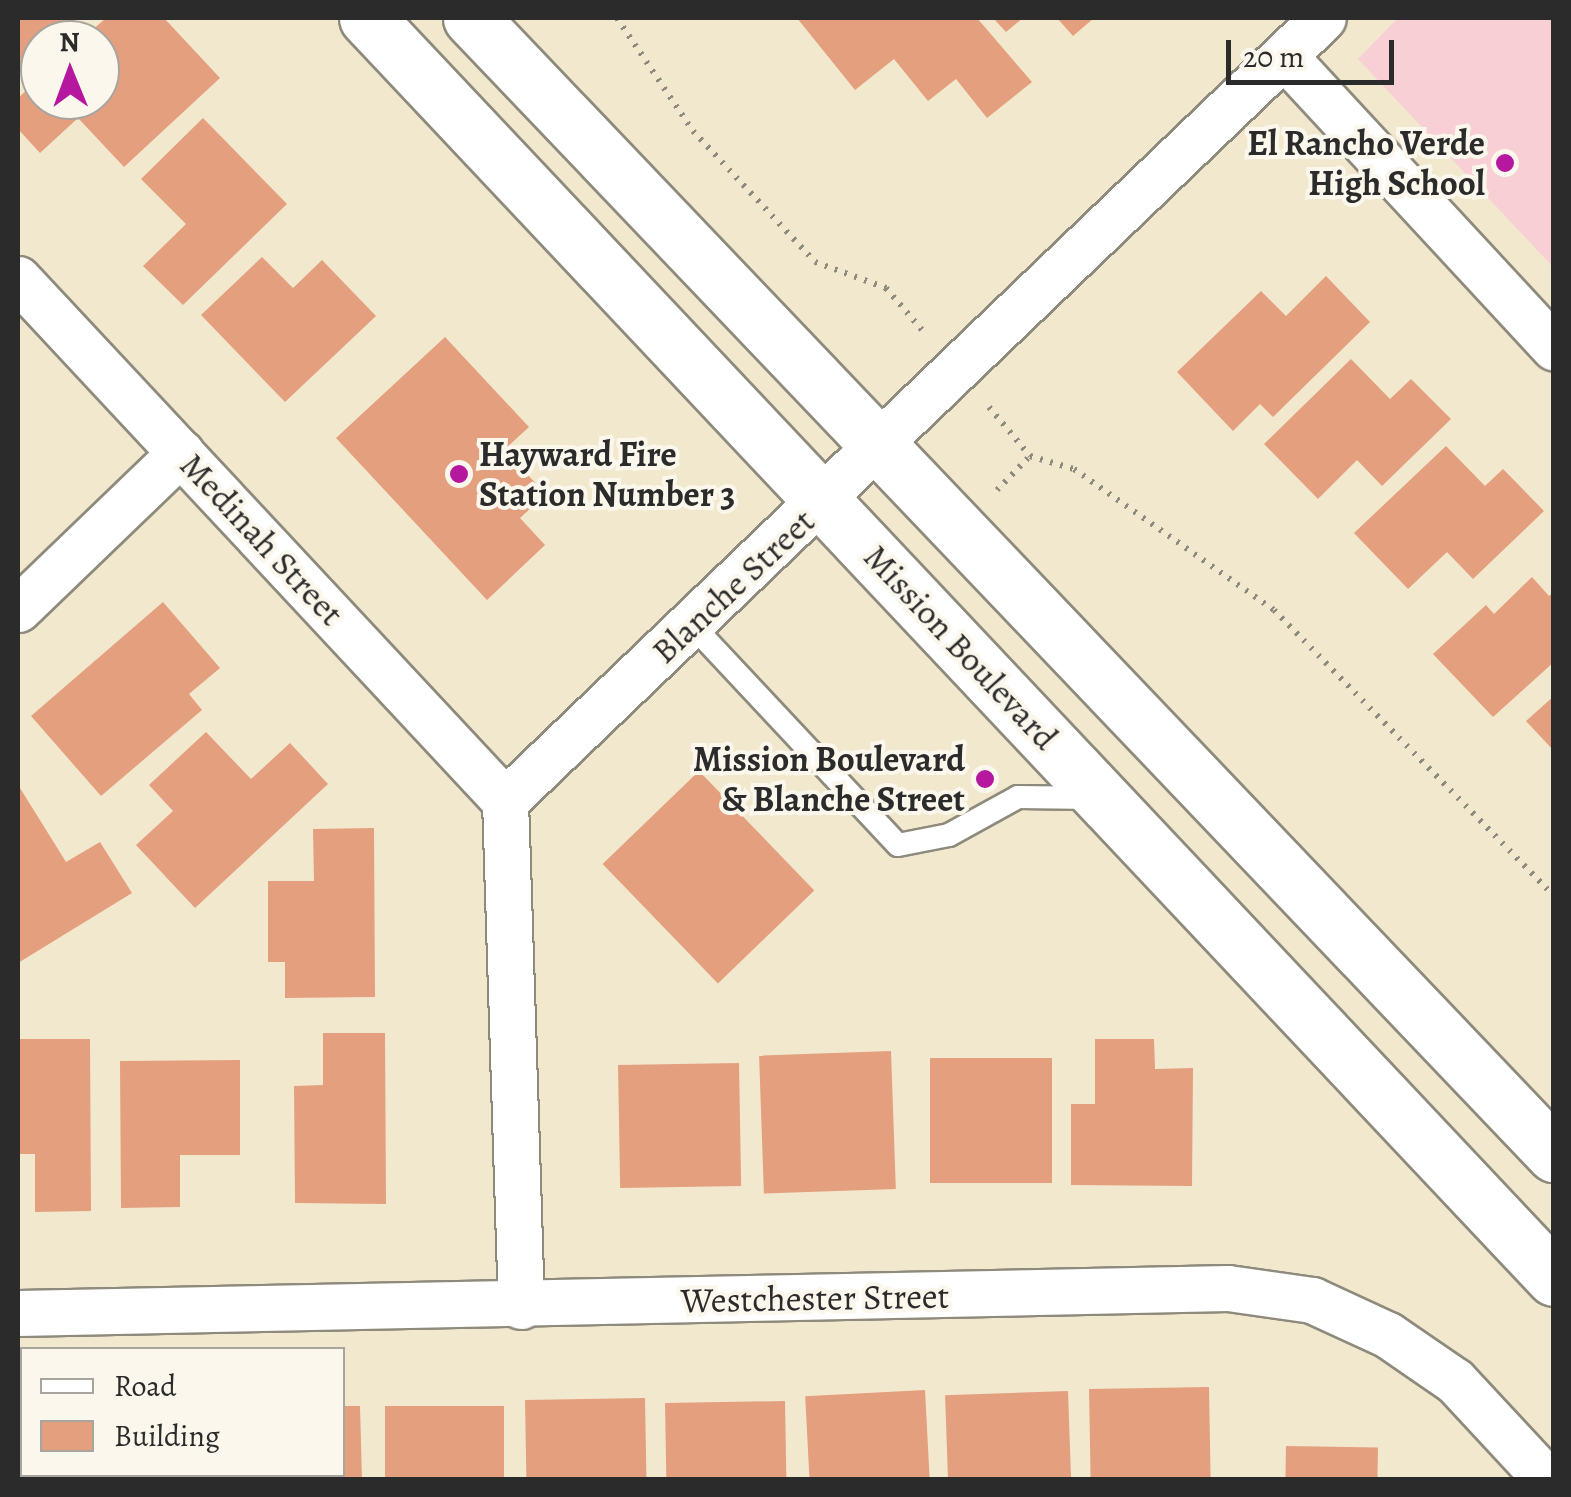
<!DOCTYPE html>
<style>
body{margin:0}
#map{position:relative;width:1571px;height:1497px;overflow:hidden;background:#f2e8ce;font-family:Alegreya,serif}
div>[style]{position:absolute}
.built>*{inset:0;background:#f7cfd4}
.building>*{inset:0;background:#e49f7f;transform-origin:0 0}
.path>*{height:6px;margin-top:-3px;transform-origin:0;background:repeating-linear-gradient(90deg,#8e8a7c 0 2.5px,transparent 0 10.5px)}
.roads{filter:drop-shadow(2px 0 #8e8a7c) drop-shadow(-2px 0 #8e8a7c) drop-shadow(0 2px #8e8a7c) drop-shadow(0 -2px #8e8a7c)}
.service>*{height:22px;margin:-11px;padding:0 11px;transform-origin:11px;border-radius:11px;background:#fff}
.minor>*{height:45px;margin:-22.5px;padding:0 22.5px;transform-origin:22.5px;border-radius:22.5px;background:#fff}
.primary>*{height:55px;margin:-27.5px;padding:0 27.5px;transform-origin:27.5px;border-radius:27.5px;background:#fff}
.dots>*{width:28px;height:28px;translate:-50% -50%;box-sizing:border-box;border:5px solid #fbf7ec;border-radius:50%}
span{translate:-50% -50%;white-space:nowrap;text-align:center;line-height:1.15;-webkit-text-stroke:8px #fbf7ec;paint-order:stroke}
.poi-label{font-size:35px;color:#2b2b2b;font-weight:700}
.right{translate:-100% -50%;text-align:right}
.left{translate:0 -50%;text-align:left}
.street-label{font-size:35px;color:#2b2b2b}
.frame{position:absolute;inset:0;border:20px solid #2b2b2b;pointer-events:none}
.legend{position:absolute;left:20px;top:1347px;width:325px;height:130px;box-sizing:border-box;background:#fbf7ec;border:2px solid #a8a59f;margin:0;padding:12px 18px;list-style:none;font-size:30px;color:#2b2b2b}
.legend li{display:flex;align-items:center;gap:20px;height:50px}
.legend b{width:50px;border:2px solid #a8a59f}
.north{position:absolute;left:20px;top:20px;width:100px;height:100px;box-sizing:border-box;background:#fbf7ec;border:2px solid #a8a59f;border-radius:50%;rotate:359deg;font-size:28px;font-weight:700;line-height:40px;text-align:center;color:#2b2b2b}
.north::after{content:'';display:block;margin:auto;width:35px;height:45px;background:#b5179e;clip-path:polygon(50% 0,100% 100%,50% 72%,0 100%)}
.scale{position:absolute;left:1226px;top:40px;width:168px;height:45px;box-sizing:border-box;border:5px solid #2b2b2b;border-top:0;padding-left:12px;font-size:30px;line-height:35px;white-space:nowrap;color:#2b2b2b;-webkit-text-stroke:8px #fbf7ec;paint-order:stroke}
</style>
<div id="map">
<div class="built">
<i style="clip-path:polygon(1398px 18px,1553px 18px,1553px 267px,1358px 59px)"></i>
</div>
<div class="building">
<i style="clip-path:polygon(18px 18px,77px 18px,53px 40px,40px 40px,40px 53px,18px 75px)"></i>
<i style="clip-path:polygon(106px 18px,164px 18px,220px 78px,124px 167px,78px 118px,40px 153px,18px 129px,18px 98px,40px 78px,40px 100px,100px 100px,100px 40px,81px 40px)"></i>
<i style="clip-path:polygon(797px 18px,977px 18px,1032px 82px,987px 118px,956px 79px,928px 101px,894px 59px,855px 90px)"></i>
<i style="clip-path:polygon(993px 18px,1023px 18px,1006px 32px)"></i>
<i style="clip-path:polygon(1057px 18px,1094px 18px,1073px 36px)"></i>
<i style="clip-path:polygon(203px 118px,287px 204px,183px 305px,143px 266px,186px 224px,141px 179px)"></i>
<i style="clip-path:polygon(262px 257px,293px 288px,322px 260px,376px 316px,285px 402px,201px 315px)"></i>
<i style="clip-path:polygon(1326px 276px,1370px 322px,1273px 417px,1260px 404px,1233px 431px,1177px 372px,1261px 291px,1286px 316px)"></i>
<i style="clip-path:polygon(445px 337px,529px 427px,504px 450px,546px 494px,520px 518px,545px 545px,487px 600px,336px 438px)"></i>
<i style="clip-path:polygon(1351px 359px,1390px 399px,1411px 379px,1451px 419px,1382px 486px,1357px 460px,1318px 499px,1264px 444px)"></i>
<i style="clip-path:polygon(1446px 446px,1485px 486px,1503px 469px,1544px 511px,1473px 579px,1447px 552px,1408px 589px,1354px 533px)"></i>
<i style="clip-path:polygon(1532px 577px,1549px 596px,1554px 591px,1554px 662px,1493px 717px,1433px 654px,1486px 605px,1494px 614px)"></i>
<i style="clip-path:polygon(163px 602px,220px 668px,189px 694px,202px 710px,101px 796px,31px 716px)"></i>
<i style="clip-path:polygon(1554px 696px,1554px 751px,1526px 721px)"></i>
<i style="clip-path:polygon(206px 732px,251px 779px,290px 743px,328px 784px,195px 908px,136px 845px,173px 811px,149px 785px)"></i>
<i style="left:699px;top:771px;width:166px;height:134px;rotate:46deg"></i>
<i style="clip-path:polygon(20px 788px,66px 862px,100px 842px,132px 893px,18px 963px)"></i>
<i style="clip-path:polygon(374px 828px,375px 997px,285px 998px,285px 962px,268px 962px,268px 881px,314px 881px,313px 829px)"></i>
<i style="clip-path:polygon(323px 1033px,385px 1033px,386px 1204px,295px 1203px,294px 1086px,323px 1085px)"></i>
<i style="clip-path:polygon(20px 1039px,90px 1039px,91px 1211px,35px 1212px,35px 1154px,18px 1154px)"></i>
<i style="clip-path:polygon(1095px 1039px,1154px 1039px,1155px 1069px,1193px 1068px,1192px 1186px,1071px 1185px,1071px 1104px,1095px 1104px)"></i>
<i style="left:891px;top:1051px;width:138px;height:132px;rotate:88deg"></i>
<i style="left:930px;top:1058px;width:122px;height:125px"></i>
<i style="clip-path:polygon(240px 1060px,240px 1155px,180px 1155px,180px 1207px,121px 1208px,120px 1061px)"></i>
<i style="left:739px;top:1063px;width:123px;height:121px;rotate:89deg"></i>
<i style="left:1209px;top:1387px;width:93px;height:120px;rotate:89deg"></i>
<i style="left:925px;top:1390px;width:90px;height:120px;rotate:87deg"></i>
<i style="left:1068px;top:1391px;width:89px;height:123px;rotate:88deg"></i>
<i style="left:645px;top:1398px;width:82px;height:120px;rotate:89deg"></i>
<i style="clip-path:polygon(18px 1399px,22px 1474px,34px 1480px,18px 1480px)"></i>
<i style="left:785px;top:1401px;width:79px;height:120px;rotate:89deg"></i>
<i style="clip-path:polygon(342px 1406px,360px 1406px,362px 1480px,243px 1480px,242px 1474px,342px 1474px)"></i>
<i style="left:385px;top:1406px;width:119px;height:74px"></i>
<i style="left:1286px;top:1446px;width:92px;height:34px;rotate:1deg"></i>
<i style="left:123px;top:1474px;width:98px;height:6px"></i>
</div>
<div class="path">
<i style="left:617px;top:18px;width:136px;rotate:56.1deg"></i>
<i style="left:693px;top:131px;width:179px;rotate:47deg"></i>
<i style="left:815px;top:262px;width:76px;rotate:20.1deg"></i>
<i style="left:886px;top:288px;width:55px;rotate:49.4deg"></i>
<i style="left:989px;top:407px;width:64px;rotate:50.1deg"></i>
<i style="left:997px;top:490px;width:47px;rotate:-45.9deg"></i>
<i style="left:1030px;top:456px;width:46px;rotate:16.5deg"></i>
<i style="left:1074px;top:469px;width:245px;rotate:35.2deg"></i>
<i style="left:1274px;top:610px;width:400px;rotate:45.6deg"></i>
</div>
<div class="roads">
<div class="service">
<i style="left:692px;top:625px;width:301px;rotate:46.9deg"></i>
<i style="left:898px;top:845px;width:52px;rotate:-11.1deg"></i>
<i style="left:949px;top:835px;width:79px;rotate:-28.8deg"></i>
<i style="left:1018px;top:797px;width:75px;rotate:0.8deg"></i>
</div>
<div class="minor">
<i style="left:1285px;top:57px;width:396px;rotate:47.2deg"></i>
<i style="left:18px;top:279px;width:714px;rotate:46.99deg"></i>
<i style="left:18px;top:609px;width:226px;rotate:-43.9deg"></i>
<i style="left:521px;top:1306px;width:505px;rotate:-91.81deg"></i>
<i style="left:505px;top:801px;width:1132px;rotate:-43.75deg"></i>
<i style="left:18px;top:1313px;width:1210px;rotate:-1.18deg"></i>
<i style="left:1228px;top:1288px;width:85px;rotate:8.1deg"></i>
<i style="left:1312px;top:1300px;width:84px;rotate:24.7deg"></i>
<i style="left:1388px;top:1335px;width:81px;rotate:34.5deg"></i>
<i style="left:1455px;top:1381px;width:135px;rotate:47.1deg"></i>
</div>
<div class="primary">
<i style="left:367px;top:18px;width:1731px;rotate:46.71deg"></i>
<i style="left:471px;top:18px;width:1570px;rotate:46.37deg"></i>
</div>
</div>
<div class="dots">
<i style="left:1505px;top:163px;background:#b5179e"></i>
<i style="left:459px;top:474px;background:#b5179e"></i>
<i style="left:985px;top:779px;background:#b5179e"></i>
</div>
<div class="poi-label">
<span class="right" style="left:1485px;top:163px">El Rancho Verde<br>High School</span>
<span class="left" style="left:479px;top:474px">Hayward Fire<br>Station Number 3</span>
<span class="right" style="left:965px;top:779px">Mission Boulevard<br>&amp; Blanche Street</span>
</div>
<div class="street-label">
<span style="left:262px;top:539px;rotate:47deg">Medinah Street</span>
<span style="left:733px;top:586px;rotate:-43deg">Blanche Street</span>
<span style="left:961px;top:647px;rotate:47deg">Mission Boulevard</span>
<span style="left:815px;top:1298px;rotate:-1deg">Westchester Street</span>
</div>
<div class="frame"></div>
<ul class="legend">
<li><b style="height:12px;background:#fff"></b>Road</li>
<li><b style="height:28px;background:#e49f7f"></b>Building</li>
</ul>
<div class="north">N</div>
<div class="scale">20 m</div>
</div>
